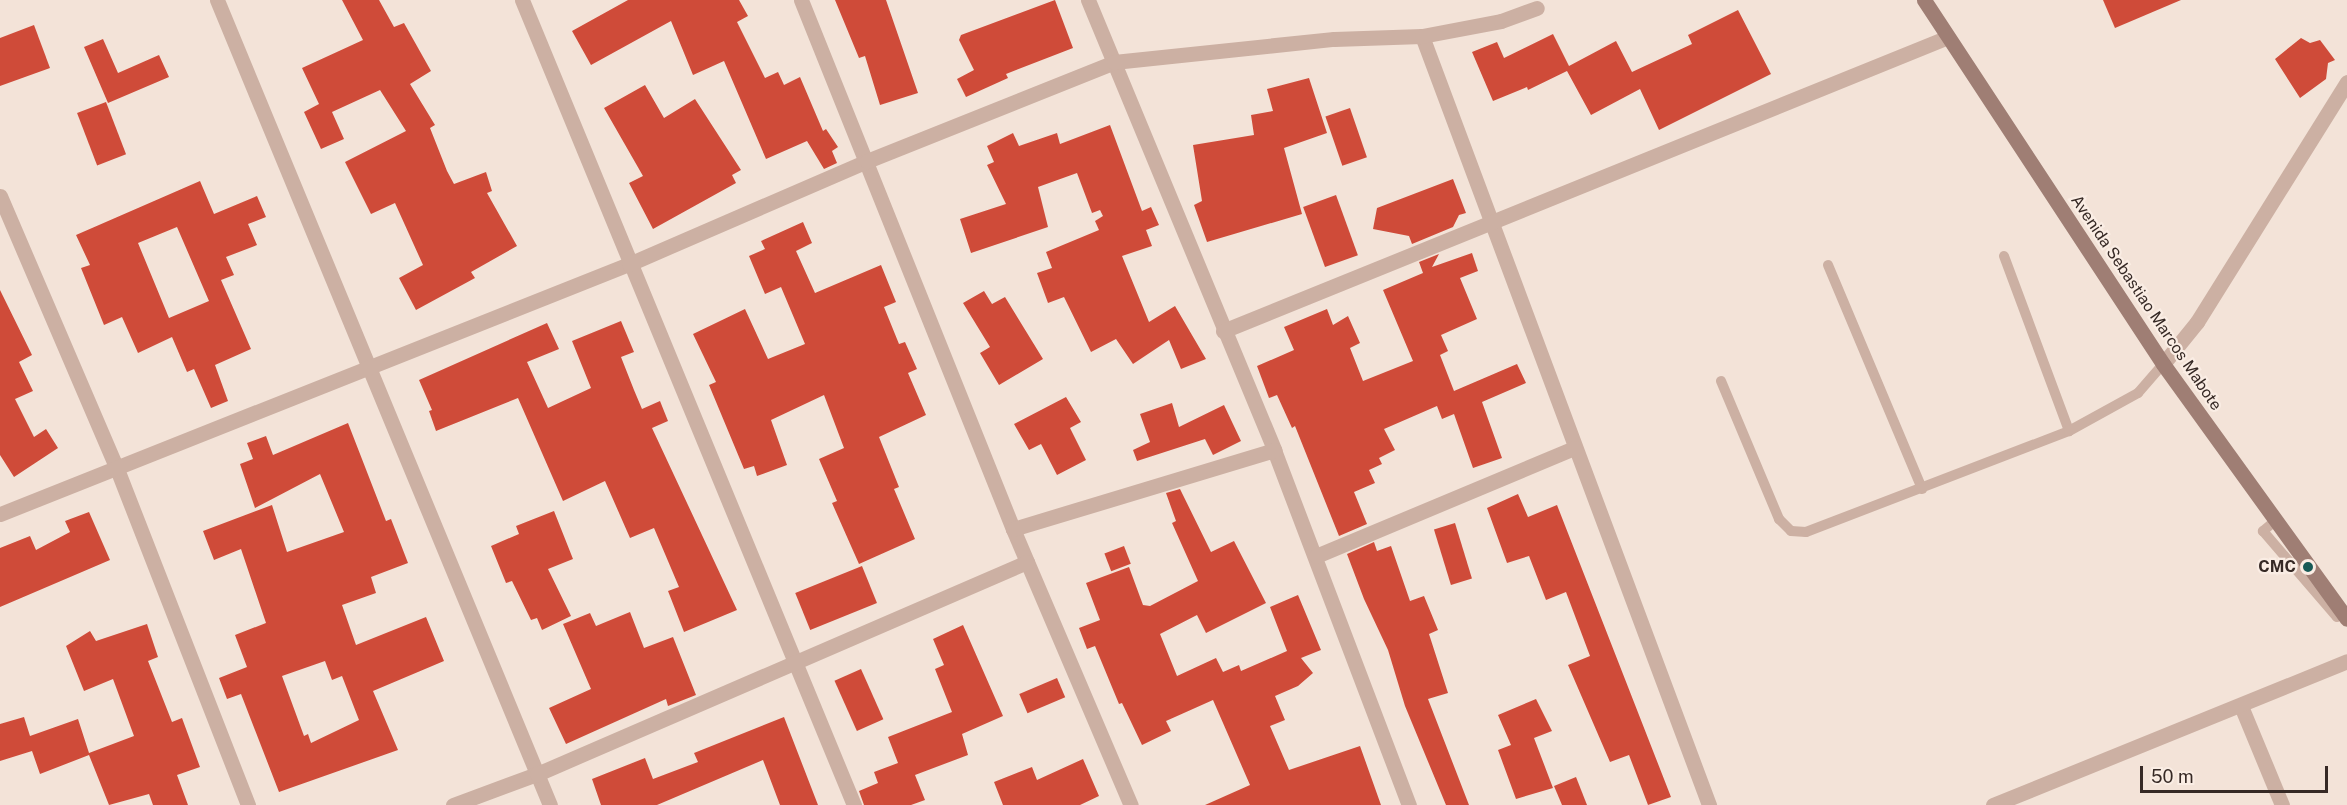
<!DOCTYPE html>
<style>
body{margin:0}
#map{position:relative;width:2347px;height:805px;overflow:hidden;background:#f3e3d8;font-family:"Public Sans",sans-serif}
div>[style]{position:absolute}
.building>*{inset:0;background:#cf4b39;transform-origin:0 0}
.service>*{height:10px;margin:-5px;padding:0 5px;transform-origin:5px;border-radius:5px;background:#ccb0a3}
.minor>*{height:15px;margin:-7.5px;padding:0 7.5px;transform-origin:7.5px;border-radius:7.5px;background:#ccb0a3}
.secondary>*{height:15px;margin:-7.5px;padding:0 7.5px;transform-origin:7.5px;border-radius:7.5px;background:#9f7e74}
.dots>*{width:16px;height:16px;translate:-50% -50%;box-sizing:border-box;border:3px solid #faede4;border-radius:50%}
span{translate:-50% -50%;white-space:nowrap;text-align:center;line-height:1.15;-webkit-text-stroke:4.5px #faede4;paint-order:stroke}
.street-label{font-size:16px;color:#362925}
.poi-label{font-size:16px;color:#362925;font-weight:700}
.right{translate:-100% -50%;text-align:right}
.scale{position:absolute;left:2140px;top:766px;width:188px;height:27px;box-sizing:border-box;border:3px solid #362925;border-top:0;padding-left:8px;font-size:18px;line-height:21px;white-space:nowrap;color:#362925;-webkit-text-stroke:4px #faede4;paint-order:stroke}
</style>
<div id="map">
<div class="building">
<i style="clip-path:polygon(342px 0,379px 0,394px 27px,404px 23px,431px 71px,410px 84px,435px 125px,430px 128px,447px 171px,454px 184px,486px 172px,492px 191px,487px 193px,517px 246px,471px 272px,475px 278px,416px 310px,399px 278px,423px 265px,395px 203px,371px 214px,345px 162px,406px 131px,380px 90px,332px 112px,344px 139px,321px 149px,304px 112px,319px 104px,302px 68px,363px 40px)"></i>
<i style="clip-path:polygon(628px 0,739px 0,748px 16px,737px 22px,765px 78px,778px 72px,784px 85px,800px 77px,823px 131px,826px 129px,838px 147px,832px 151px,837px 163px,824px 169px,807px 141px,766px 159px,724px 61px,693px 75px,671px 21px,591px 65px,572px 31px)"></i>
<i style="clip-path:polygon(835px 0,886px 0,918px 93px,880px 105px,865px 56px,859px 58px)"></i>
<i style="clip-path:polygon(1055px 0,1073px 48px,1006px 74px,1008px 78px,966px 97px,957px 79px,974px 70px,959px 40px,961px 35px)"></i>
<i style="clip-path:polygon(2103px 0,2181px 0,2115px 28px)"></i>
<i style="clip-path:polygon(1738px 10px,1771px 74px,1659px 130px,1640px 89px,1591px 115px,1567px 71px,1528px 90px,1527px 87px,1493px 101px,1472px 52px,1497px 42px,1504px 58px,1553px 34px,1569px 66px,1616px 41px,1632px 72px,1692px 44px,1688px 35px)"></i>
<i style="clip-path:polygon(34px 25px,50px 68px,0 86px,0 38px)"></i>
<i style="clip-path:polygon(2301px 38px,2310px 43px,2320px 40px,2335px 60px,2328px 63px,2326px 79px,2300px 98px,2275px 59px)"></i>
<i style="clip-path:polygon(103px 39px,118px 73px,159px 55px,169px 77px,108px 103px,84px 47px)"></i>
<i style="clip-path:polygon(1309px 78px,1327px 133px,1284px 148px,1302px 214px,1207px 242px,1194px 205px,1202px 201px,1193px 145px,1254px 135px,1251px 115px,1273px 111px,1267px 89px)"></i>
<i style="clip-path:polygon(645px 85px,664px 118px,695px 99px,741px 170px,732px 175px,736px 183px,653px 229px,629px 183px,643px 176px,604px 108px)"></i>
<i style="left:106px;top:102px;width:56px;height:31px;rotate:69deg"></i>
<i style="left:1350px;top:108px;width:52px;height:26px;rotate:71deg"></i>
<i style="clip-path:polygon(1110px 125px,1142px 211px,1151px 207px,1159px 225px,1146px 230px,1152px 246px,1122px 256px,1149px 322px,1175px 306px,1206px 359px,1181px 369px,1169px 340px,1133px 364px,1116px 339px,1091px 352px,1064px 297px,1048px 303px,1037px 273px,1052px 268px,1046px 252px,1099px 230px,1095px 221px,1103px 216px,1100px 210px,1092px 213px,1077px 173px,1038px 187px,1048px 227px,971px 253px,960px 219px,1006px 204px,987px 165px,994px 162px,987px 146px,1013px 133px,1019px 146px,1057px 133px,1060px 144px)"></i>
<i style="clip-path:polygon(1453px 179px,1466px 213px,1459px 215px,1453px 227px,1412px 244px,1409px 236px,1373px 229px,1377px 208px)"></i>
<i style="clip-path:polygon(evenodd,200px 181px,214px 214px,257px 196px,266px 217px,248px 224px,257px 245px,226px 257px,234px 275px,221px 280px,251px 349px,215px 365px,228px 401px,211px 408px,194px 369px,187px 372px,172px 337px,138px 353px,122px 317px,104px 325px,81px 268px,90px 265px,76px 235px,200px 181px,177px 227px,209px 301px,169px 318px,138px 243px,177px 227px)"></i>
<i style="left:1336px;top:195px;width:64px;height:35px;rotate:70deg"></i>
<i style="clip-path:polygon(803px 222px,812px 243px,796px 251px,815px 293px,881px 265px,896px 302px,884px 307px,899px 344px,905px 342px,917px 369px,908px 373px,926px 415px,879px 437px,899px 487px,894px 489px,915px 539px,859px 564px,832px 503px,837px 501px,819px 459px,844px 448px,824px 395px,771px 420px,787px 465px,757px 476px,754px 466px,744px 469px,709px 385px,716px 382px,693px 334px,745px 309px,768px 359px,805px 344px,781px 287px,765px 294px,749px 256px,765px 249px,761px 241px)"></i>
<i style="clip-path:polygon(1472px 253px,1478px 271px,1460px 278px,1477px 319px,1441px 335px,1448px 351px,1440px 355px,1454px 391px,1517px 364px,1526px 383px,1482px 402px,1502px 458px,1473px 468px,1454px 414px,1442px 419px,1437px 406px,1384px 429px,1395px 450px,1379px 458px,1382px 464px,1369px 470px,1375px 483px,1354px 492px,1367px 524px,1339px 536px,1295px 426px,1292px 428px,1277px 395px,1269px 398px,1257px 366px,1294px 350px,1284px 327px,1327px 309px,1333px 325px,1348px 316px,1360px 343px,1350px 348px,1363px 381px,1413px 361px,1383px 290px,1423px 273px,1419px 262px,1439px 254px,1432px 267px)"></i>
<i style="clip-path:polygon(0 290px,32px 355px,19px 362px,33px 391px,15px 399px,34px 437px,46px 429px,58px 448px,14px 477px,0 455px)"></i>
<i style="clip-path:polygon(984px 291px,992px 304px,1005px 297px,1043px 359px,999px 385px,980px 353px,990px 347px,963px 303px)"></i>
<i style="clip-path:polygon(621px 321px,634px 352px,621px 357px,634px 390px,642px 409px,660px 401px,668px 421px,652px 428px,737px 610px,684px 632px,668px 591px,679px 587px,654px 528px,630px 538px,605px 481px,563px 501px,518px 398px,436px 431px,429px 411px,432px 410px,419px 380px,547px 323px,559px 349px,527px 362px,548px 408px,591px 388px,572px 341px)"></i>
<i style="clip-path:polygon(1066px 397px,1081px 422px,1070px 428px,1086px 460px,1057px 475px,1041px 444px,1029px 450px,1014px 424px)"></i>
<i style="clip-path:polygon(1172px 403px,1179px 427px,1224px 405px,1241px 441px,1213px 455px,1205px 439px,1137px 461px,1133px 450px,1150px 442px,1140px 414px)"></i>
<i style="clip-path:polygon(evenodd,348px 423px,386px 521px,391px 519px,408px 563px,371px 577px,376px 593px,342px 605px,356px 645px,426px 617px,444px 661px,373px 691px,398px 750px,279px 792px,241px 694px,227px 699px,219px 678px,247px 667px,235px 635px,266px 623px,241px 549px,214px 560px,203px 531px,272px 505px,287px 552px,344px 532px,320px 474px,255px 508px,240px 464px,253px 459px,247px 443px,266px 436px,273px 455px,348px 423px,325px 661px,332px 680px,342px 676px,359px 720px,311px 743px,308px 734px,304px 736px,282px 676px,325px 661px)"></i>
<i style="clip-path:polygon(1180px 489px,1211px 552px,1234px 541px,1266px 603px,1206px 633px,1197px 615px,1160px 634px,1177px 676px,1216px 658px,1223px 672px,1239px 665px,1241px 671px,1287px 651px,1270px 607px,1298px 595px,1321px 650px,1301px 658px,1313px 673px,1298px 686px,1275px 696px,1285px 720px,1270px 726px,1289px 770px,1360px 746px,1381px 805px,1205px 805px,1250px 785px,1213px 700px,1166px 721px,1171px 731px,1142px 745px,1122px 703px,1119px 704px,1095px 646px,1087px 649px,1079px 628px,1100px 620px,1086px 583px,1129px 567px,1143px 605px,1150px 606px,1198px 581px,1172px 523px,1176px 521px,1166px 493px)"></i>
<i style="clip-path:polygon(1518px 494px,1528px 517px,1557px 505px,1671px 797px,1648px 805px,1629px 755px,1610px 762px,1568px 665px,1590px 656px,1566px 592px,1546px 600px,1529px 556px,1507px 563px,1487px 508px)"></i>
<i style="clip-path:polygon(554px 511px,573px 559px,548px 569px,571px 616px,542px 630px,537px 618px,531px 620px,512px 581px,506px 583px,491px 546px,519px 534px,516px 526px)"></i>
<i style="clip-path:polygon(89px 512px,110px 560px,0 607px,0 548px,30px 536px,36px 550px,70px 532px,65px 521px)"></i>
<i style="left:1455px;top:523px;width:58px;height:22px;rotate:73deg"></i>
<i style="clip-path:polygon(1374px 542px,1377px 551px,1391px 546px,1410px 601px,1424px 596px,1438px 630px,1429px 634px,1448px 693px,1428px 699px,1469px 805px,1446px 805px,1405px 706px,1388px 650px,1364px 599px,1347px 554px)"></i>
<i style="left:1124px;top:546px;width:19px;height:21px;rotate:69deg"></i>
<i style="left:862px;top:566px;width:40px;height:72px;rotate:68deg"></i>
<i style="clip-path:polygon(630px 612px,644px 648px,673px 637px,696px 695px,668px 706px,666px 699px,566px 744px,549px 708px,591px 689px,563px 624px,590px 613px,596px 626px)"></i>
<i style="clip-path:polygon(147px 624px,158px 657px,148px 661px,172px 722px,182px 718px,200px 767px,177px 775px,188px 805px,153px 805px,149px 794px,109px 805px,89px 755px,40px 774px,32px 751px,0 761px,0 724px,24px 717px,30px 736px,78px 719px,89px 753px,134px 736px,113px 679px,84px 691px,66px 646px,90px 631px,96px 641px)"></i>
<i style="clip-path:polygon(963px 625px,1003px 716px,962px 734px,968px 755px,915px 775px,925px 800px,911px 805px,864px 805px,859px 791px,878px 783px,874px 772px,898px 763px,888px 737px,952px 712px,935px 669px,944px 665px,933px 639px)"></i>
<i style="left:861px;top:669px;width:55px;height:29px;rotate:66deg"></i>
<i style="left:1057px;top:678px;width:21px;height:41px;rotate:67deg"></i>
<i style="clip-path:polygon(1536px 699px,1552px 731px,1534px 738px,1553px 788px,1516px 799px,1498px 750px,1511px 745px,1498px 715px)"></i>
<i style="clip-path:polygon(784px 717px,818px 805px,780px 805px,763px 760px,657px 805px,601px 805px,592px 779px,645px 758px,653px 779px,698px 762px,694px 753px)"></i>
<i style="clip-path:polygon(1083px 759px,1099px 796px,1080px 805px,1003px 805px,994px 782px,1032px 767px,1037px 780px)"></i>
<i style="clip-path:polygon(1576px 777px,1587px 805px,1562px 805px,1554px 786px)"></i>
</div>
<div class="service">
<i style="left:2004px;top:256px;width:187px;rotate:69.6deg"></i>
<i style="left:1828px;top:265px;width:243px;rotate:67.2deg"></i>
<i style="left:1721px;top:381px;width:150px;rotate:67.2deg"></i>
<i style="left:1779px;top:519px;width:17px;rotate:45deg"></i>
<i style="left:1791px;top:531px;width:15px;rotate:4deg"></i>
<i style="left:1806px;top:532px;width:282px;rotate:-21deg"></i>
<i style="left:2069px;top:431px;width:79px;rotate:-28.8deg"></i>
<i style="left:2138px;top:393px;width:38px;rotate:-49deg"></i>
<i style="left:2275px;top:521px;width:16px;rotate:140deg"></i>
<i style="left:2263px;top:531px;width:113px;rotate:49.3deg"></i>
<i style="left:2337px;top:617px;width:7px;rotate:-45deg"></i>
</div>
<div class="minor">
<i style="left:217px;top:0;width:871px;rotate:67.53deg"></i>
<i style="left:522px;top:0;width:871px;rotate:67.59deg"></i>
<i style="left:801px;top:0;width:570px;rotate:68.16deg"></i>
<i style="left:1013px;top:529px;width:300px;rotate:66.9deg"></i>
<i style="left:1088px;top:0;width:487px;rotate:67.5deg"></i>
<i style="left:1274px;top:450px;width:380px;rotate:69.2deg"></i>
<i style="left:1422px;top:36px;width:821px;rotate:69.53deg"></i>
<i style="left:0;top:196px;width:297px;rotate:66.8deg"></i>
<i style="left:117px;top:469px;width:361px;rotate:68.7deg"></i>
<i style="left:1223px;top:331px;width:782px;rotate:-22.07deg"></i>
<i style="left:2163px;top:364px;width:54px;rotate:-51deg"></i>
<i style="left:2197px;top:322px;width:283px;rotate:-58deg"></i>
<i style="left:0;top:514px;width:677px;rotate:-21.68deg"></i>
<i style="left:629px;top:264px;width:259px;rotate:-23.4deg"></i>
<i style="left:867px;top:161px;width:266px;rotate:-21.8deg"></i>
<i style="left:1114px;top:62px;width:221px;rotate:-6deg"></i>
<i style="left:1334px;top:39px;width:88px;rotate:-2deg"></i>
<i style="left:1422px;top:36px;width:80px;rotate:-10.8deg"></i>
<i style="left:1501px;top:21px;width:38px;rotate:-20deg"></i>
<i style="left:1013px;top:529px;width:273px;rotate:-16.8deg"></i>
<i style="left:1316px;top:556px;width:280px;rotate:-22.7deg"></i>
<i style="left:2241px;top:706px;width:107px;rotate:67.5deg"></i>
<i style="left:453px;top:805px;width:90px;rotate:-20.3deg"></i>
<i style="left:537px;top:774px;width:534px;rotate:-23.4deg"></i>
<i style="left:1993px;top:805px;width:382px;rotate:-22.1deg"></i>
</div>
<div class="secondary">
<i style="left:1924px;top:0;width:435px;rotate:56.7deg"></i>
<i style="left:2163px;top:364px;width:314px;rotate:54.2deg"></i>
</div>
<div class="dots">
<i style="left:2308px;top:567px;background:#185a56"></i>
</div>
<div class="street-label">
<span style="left:2146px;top:303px;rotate:56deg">Avenida Sebastiao Marcos Mabote</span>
</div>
<div class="poi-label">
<span class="right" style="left:2296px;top:567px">CMC</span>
</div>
<div class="scale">50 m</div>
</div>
